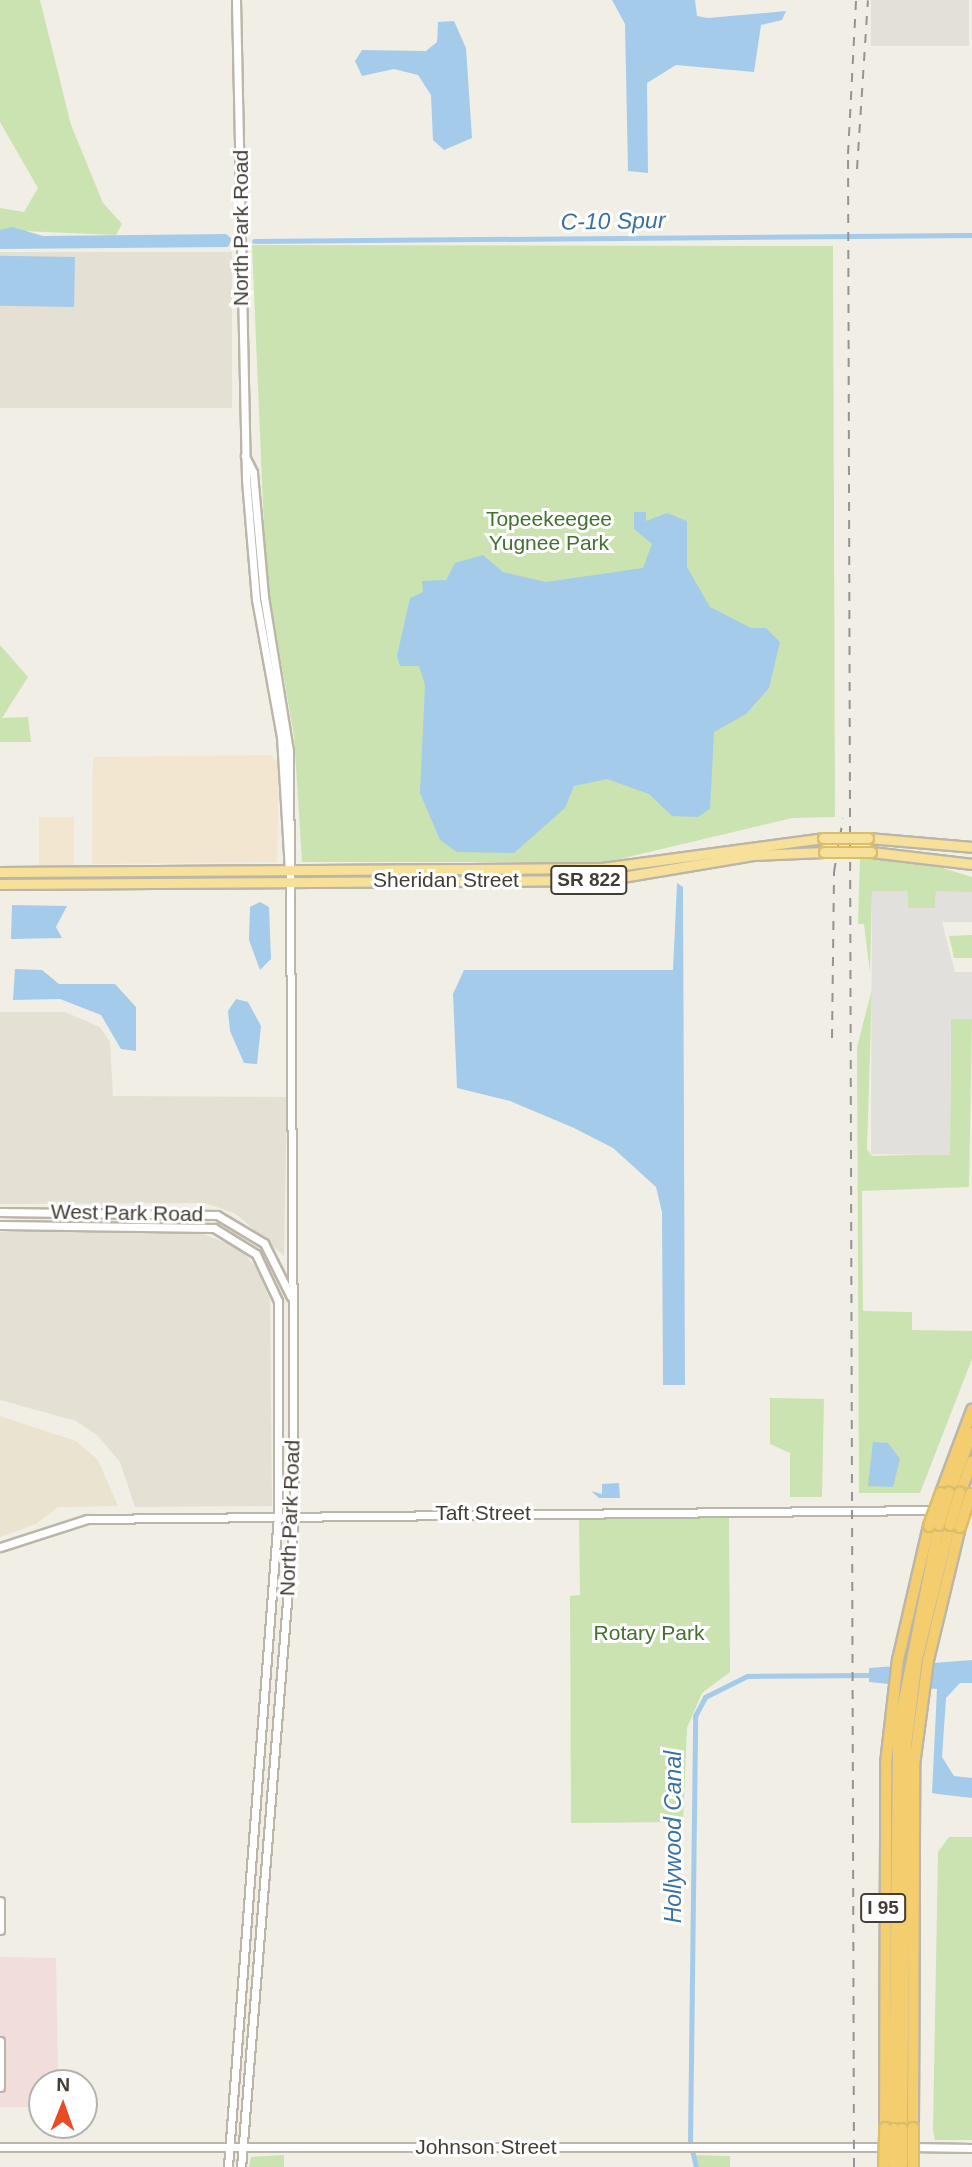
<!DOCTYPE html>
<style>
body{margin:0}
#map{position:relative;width:972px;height:2167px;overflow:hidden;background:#f1eee5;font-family:Arial,sans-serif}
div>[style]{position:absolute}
.residential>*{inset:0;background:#e5e0d4;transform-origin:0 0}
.commercial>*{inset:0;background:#f2e6d1;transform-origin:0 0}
.industrial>*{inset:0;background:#e3e0da;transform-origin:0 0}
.education>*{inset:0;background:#e9e3d0}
.medical>*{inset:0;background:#f1ddd9}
.green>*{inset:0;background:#cae3b1}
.parking>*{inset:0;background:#e2e0dd}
.water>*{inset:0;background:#a5cbea;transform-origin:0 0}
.canal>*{height:5px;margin:-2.5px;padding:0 2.5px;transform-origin:2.5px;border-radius:2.5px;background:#a5cbea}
.roads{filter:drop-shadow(2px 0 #bcb6a9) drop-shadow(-2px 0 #bcb6a9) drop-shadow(0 2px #bcb6a9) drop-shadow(0 -2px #bcb6a9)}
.minor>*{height:7px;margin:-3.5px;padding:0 3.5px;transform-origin:3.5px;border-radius:3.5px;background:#fff}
.major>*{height:9px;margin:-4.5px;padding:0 4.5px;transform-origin:4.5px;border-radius:4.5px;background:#f7e099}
.highway>*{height:10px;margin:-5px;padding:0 5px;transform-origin:5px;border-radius:5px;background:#f3cd6e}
.rail>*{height:2px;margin-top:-1px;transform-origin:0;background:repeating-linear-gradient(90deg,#949494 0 9px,transparent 0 18px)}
.bridges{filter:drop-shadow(2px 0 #dabe6a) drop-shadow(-2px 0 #dabe6a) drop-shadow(0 2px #dabe6a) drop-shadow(0 -2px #dabe6a)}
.major-bridge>*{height:9px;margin:-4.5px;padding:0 4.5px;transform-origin:4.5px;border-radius:4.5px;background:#f7e099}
.highway-bridge>*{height:10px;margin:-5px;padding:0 5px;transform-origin:5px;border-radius:5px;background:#f3cd6e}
span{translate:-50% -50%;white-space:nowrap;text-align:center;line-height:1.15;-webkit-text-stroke:6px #fff;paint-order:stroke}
.shield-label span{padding:2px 5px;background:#fff;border:2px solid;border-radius:5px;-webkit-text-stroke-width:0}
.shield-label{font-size:19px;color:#433e35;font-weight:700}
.street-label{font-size:21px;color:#433e35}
.park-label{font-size:21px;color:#44702d}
.water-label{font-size:23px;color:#3772a7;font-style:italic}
.north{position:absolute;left:28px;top:2069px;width:70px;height:70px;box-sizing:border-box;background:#fff;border:2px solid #b4b2ae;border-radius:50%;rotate:1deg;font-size:19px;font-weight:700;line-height:28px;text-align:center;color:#433e35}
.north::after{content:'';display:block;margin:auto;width:24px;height:32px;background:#ea4a24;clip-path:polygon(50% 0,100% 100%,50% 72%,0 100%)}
</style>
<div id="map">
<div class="residential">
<i style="left:0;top:252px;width:232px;height:156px"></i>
<i style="clip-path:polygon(0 1012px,65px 1012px,100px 1027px,110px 1042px,113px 1096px,287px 1097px,284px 1256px,236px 1214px,205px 1203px,0 1204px)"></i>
<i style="clip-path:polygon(0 1232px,198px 1232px,239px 1248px,257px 1268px,270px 1300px,272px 1506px,135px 1507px,120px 1462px,97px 1435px,76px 1421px,0 1400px)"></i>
</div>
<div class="commercial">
<i style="clip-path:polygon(271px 755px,279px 763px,277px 862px,92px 864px,93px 757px)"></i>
<i style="left:39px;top:817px;width:35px;height:48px"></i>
</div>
<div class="industrial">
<i style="left:871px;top:0;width:98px;height:46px"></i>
</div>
<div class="education">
<i style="clip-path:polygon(0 1416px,76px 1441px,98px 1460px,118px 1506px,58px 1507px,36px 1524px,0 1537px)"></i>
</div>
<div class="medical">
<i style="clip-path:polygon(0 1957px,56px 1958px,58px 2083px,42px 2083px,42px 2107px,0 2107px)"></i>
</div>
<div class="green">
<i style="clip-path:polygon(0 0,40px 0,71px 125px,103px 203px,122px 224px,116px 235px,0 230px,0 208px,24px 212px,38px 188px,0 122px)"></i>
<i style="clip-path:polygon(252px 245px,833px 246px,835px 817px,792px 818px,607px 862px,302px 862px,294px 736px,266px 575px)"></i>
<i style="clip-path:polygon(0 645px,28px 677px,2px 718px,28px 717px,31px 742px,0 742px)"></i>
<i style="clip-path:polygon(860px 858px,919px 861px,972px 877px,972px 892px,936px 892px,935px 908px,908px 908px,907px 891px,872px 891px,870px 973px,864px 924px,858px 924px)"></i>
<i style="clip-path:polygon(972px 935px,972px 958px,954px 958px,949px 936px)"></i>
<i style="clip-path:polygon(872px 989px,867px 1149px,872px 1156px,950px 1154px,951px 1019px,972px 1019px,969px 1187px,862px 1191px,863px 1311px,912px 1312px,912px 1330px,972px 1331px,972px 1359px,920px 1493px,859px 1493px,857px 1047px)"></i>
<i style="clip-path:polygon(770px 1398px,824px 1399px,822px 1497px,790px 1497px,790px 1453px,770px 1444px)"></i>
<i style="clip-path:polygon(729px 1517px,730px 1672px,702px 1693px,687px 1728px,683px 1822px,571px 1823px,570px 1596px,580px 1595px,579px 1519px)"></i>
<i style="clip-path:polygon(949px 1837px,972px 1837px,972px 2140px,935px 2140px,933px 2131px,938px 1852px)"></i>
<i style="clip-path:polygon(284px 2155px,284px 2167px,249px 2167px,251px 2157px)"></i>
<i style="clip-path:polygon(692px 2155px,730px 2156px,730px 2167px,696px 2167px)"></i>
</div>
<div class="parking">
<i style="clip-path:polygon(872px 891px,907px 891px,908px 908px,935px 908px,936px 891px,972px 892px,972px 922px,942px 922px,955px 972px,972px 972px,972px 1019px,951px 1019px,950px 1155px,871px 1154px)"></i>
</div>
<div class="water">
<i style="clip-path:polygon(612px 0,695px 0,697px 16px,708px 18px,786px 11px,782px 20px,761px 25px,754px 72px,676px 65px,647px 83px,648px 173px,628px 171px,625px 24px)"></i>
<i style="clip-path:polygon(454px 21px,466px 48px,472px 138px,444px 150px,433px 140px,431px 95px,418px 75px,394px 69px,362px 76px,355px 61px,362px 50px,426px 51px,437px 42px,438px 22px)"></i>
<i style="clip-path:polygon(12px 227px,43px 236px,226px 234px,232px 239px,228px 247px,0 249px,0 230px)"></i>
<i style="left:75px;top:257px;width:50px;height:75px;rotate:91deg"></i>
<i style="clip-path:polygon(634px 512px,646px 512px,646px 521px,667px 513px,687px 521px,687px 567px,710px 607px,751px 628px,766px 628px,780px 642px,769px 688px,746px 714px,714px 732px,710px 809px,698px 817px,672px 816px,649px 794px,607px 779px,574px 786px,565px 808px,514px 853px,457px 852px,440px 840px,420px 793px,425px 685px,419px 666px,400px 666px,397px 656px,410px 598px,423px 592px,422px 581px,446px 580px,455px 563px,483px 555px,503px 572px,546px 582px,643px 568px,652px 544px,634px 529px)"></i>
<i style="clip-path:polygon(677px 883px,683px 887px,685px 1385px,663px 1385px,662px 1212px,656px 1187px,613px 1148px,574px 1128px,510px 1101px,457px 1088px,453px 994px,464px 970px,673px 970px)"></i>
<i style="clip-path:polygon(260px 902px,269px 907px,271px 959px,260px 970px,249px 940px,250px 907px)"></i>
<i style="clip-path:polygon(12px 905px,67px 906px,56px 927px,62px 938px,11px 939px)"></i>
<i style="clip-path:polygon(15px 969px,42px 970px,59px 984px,115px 984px,136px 1007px,136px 1051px,121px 1049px,101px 1015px,60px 999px,13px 1000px)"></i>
<i style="clip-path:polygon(236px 999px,248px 1002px,261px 1026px,257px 1064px,244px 1063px,230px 1031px,228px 1011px)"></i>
<i style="clip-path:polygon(873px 1442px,888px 1443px,900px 1459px,893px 1487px,868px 1486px)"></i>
<i style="clip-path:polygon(619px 1483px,620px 1498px,599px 1498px,591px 1491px,602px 1494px,602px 1484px)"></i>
<i style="clip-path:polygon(972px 1660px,972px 1683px,960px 1683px,946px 1698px,942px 1757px,954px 1776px,972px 1778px,972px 1798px,938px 1794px,932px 1793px,937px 1689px,869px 1682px,869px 1668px)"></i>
</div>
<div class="canal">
<i style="left:254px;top:241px;width:718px;rotate:-0.48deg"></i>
<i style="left:696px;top:2167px;width:26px;rotate:-103deg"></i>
<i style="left:690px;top:2142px;width:426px;rotate:-89.3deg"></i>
<i style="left:695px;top:1716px;width:21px;rotate:-62deg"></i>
<i style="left:705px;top:1697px;width:47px;rotate:-26.6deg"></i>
<i style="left:747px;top:1676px;width:127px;rotate:-0.5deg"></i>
</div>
<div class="roads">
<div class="minor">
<i style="left:236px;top:0;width:480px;rotate:88.8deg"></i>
<i style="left:246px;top:480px;width:119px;rotate:85.2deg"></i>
<i style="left:256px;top:599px;width:139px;rotate:79.7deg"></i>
<i style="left:281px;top:736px;width:133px;rotate:86.6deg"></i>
<i style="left:0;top:1212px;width:217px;rotate:0.8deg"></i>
<i style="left:217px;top:1215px;width:55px;rotate:30.8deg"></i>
<i style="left:264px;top:1243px;width:60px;rotate:63.4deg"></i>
<i style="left:0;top:1225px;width:214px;rotate:0.8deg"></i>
<i style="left:214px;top:1228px;width:49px;rotate:31.8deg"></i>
<i style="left:256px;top:1254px;width:52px;rotate:64.9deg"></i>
<i style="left:278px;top:1301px;width:214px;rotate:90deg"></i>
<i style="left:278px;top:1515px;width:654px;rotate:94.39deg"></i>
<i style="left:0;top:1547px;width:91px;rotate:-17.8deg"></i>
<i style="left:87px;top:1519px;width:849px;rotate:-0.61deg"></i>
<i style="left:0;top:1901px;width:29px;rotate:90deg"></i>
<i style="left:0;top:2041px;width:46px;rotate:90deg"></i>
<i style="left:0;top:2147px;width:888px"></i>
<i style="left:911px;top:2147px;width:61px;rotate:0.9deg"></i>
<i style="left:241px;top:2167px;width:654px;rotate:-85.35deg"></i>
<i style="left:294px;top:1515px;width:764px;rotate:-90.37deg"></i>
<i style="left:289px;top:751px;width:157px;rotate:-99.2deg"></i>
<i style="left:264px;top:596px;width:124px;rotate:-95.1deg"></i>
<i style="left:253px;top:472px;width:18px;rotate:-117deg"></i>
</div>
<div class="major">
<i style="left:868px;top:838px;width:104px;rotate:4.9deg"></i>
<i style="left:871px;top:852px;width:102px;rotate:6.8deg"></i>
<i style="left:0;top:872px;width:602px;rotate:-0.38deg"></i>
<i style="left:602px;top:868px;width:223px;rotate:-7.7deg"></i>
<i style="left:0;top:884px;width:604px;rotate:-0.38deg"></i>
<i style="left:604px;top:880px;width:151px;rotate:-9.5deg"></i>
<i style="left:753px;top:855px;width:71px;rotate:-2.4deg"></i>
</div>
<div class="highway">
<i style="left:941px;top:1493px;width:89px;rotate:-69.5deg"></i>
<i style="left:949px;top:1493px;width:64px;rotate:-69deg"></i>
<i style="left:960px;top:1493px;width:34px;rotate:-69deg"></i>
<i style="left:885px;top:2128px;width:365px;rotate:-89.8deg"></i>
<i style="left:886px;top:1763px;width:104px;rotate:-83.4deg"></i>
<i style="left:898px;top:1660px;width:138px;rotate:-77deg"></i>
<i style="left:913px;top:2128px;width:363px;rotate:-89.8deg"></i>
<i style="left:914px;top:1765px;width:106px;rotate:-82.4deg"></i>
<i style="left:928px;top:1660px;width:137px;rotate:-76.5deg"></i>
<i style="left:894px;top:2129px;width:399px;rotate:-89.4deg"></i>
<i style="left:898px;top:1730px;width:209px;rotate:-78.7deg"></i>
<i style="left:902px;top:2129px;width:383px;rotate:-89.4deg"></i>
<i style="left:906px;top:1746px;width:88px;rotate:-82.8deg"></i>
<i style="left:917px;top:1659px;width:138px;rotate:-76.2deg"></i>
</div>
</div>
<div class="rail">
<i style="left:857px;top:169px;width:169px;rotate:-86.3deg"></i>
<i style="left:832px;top:1038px;width:166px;rotate:-89.3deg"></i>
<i style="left:834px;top:872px;width:54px;rotate:-80.4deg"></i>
<i style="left:854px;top:2167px;width:2013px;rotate:-90.17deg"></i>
<i style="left:848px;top:154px;width:154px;rotate:-87deg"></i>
</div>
<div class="bridges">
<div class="major-bridge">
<i style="left:823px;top:838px;width:45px"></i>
<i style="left:824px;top:852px;width:47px"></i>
</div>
<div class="highway-bridge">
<i style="left:939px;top:1525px;width:34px;rotate:-73deg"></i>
<i style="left:950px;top:1525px;width:34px;rotate:-73deg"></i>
<i style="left:929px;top:1526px;width:35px;rotate:-70deg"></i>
<i style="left:960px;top:1527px;width:35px;rotate:-72deg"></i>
<i style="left:902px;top:2129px;width:35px;rotate:90deg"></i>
<i style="left:884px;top:2165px;width:37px;rotate:-88deg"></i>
<i style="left:894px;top:2165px;width:36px;rotate:-90deg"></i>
<i style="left:913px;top:2167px;width:39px;rotate:-90deg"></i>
</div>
</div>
<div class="shield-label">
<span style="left:589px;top:880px">SR 822</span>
<span style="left:883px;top:1908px">I 95</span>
</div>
<div class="street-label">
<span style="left:241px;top:228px;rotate:-90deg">North Park Road</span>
<span style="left:446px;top:880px">Sheridan Street</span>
<span style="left:127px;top:1213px;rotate:1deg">West Park Road</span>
<span style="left:483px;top:1513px">Taft Street</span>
<span style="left:290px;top:1518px;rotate:-88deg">North Park Road</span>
<span style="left:486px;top:2147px">Johnson Street</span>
</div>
<div class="park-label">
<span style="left:549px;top:531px">Topeekeegee<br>Yugnee Park</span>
<span style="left:649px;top:1633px">Rotary Park</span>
</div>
<div class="water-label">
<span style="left:613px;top:221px;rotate:-1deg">C-10 Spur</span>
<span style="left:673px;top:1837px;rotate:-90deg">Hollywood Canal</span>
</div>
<div class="north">N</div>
</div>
